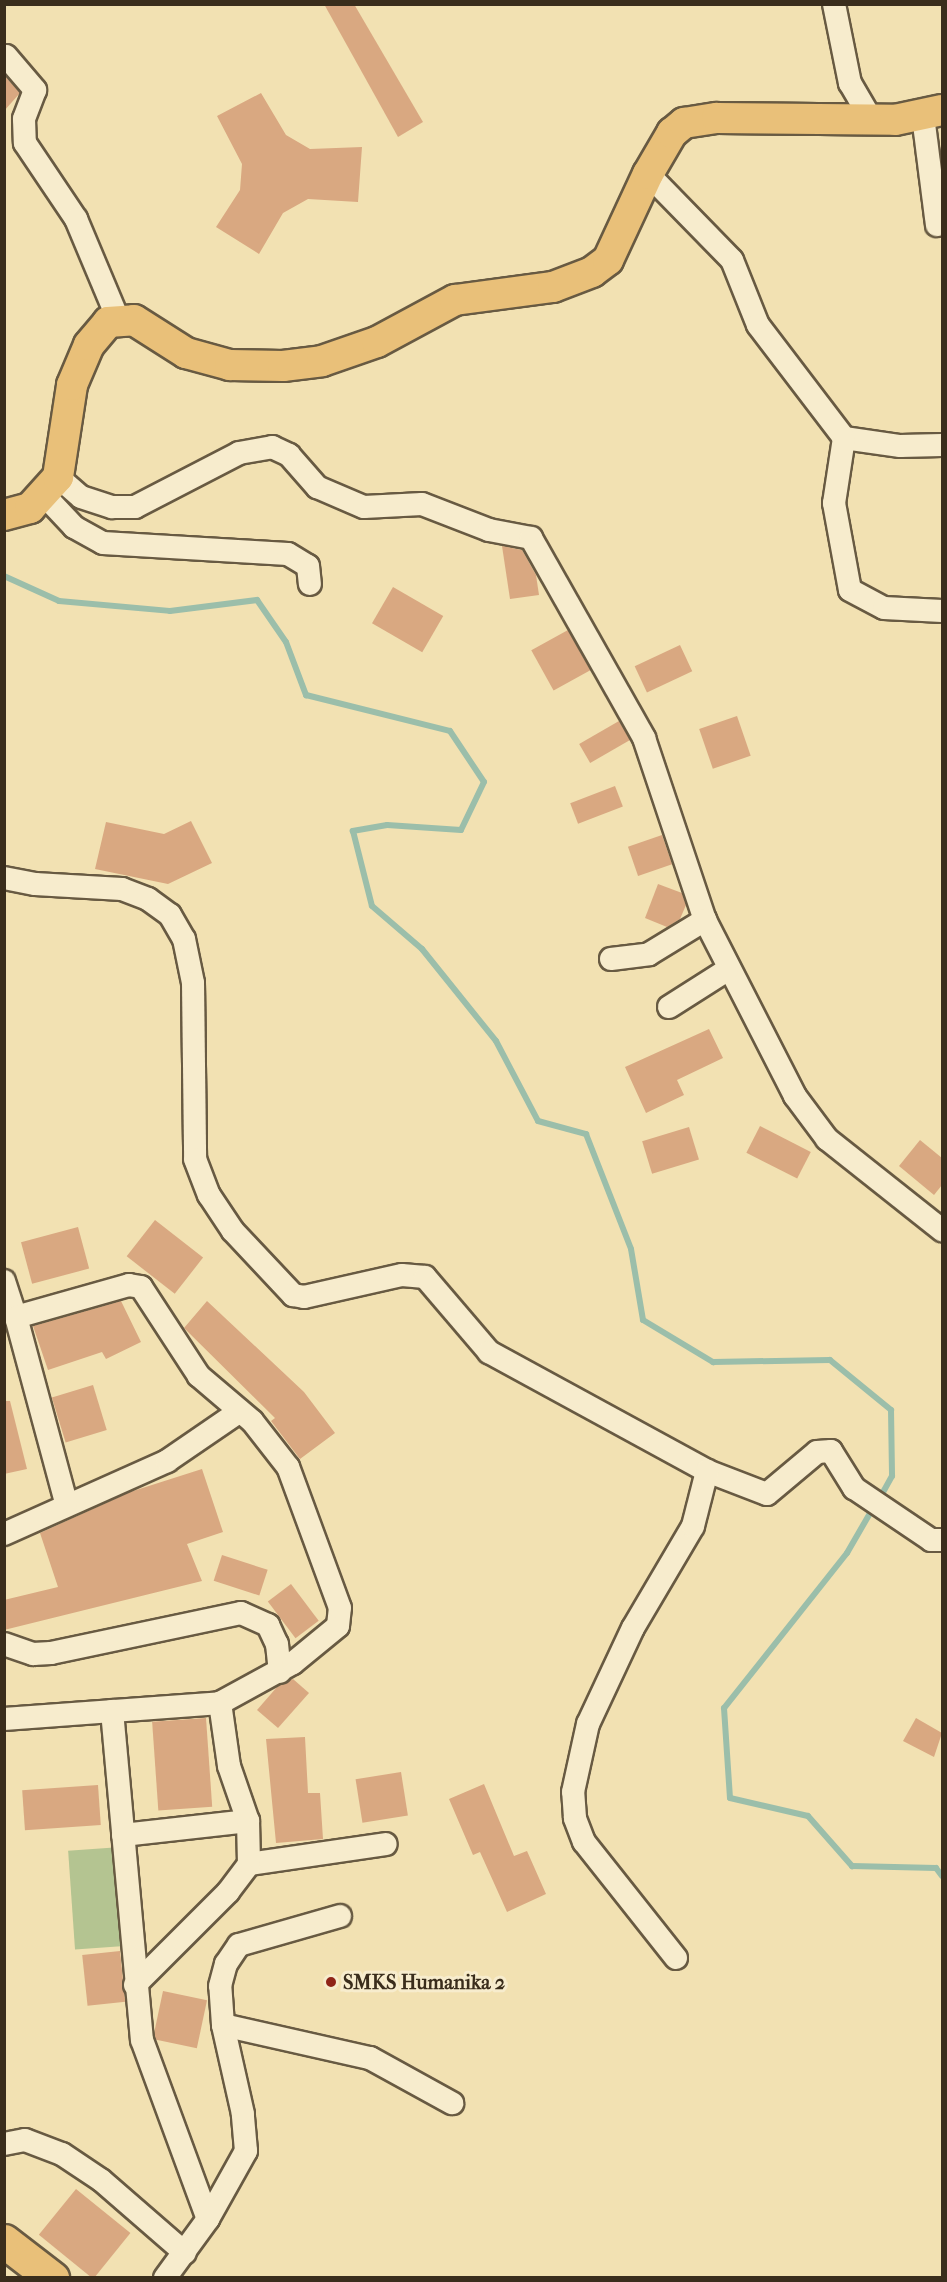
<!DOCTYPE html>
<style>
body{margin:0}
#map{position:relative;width:947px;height:2282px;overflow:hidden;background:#f2e1b2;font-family:"IM FELL French Canon",serif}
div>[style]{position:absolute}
.green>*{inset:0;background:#b4c491;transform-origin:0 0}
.stream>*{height:6px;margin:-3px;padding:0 3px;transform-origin:3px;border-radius:3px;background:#9bbeaa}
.building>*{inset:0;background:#d9a881;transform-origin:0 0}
.roads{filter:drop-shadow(2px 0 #685a42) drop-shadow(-2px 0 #685a42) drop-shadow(0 2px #685a42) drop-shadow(0 -2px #685a42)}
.minor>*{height:22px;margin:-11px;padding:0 11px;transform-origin:11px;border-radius:11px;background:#f7eccd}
.major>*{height:30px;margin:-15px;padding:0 15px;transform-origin:15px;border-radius:15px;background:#e9c079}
.highway>*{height:33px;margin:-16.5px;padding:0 16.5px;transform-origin:16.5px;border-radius:16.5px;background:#e9c079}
.dots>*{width:16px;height:16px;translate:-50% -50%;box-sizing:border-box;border:3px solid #f7eccd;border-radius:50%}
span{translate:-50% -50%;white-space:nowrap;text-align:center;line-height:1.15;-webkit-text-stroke:6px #f7eccd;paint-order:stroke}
.poi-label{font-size:20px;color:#3a2d1c;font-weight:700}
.left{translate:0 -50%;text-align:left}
.frame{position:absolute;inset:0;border:6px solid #3a2d1c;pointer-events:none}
</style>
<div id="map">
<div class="green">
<i style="left:121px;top:1847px;width:99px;height:53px;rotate:86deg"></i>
</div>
<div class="stream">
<i style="left:4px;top:576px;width:60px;rotate:24.4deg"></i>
<i style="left:59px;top:601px;width:111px;rotate:5.1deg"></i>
<i style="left:170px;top:611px;width:88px;rotate:-7.2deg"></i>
<i style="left:257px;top:600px;width:51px;rotate:55.4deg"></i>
<i style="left:286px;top:642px;width:57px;rotate:69.3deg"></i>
<i style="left:306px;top:695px;width:148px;rotate:14deg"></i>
<i style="left:450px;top:731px;width:61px;rotate:56.3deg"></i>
<i style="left:484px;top:782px;width:53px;rotate:115.6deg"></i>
<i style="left:461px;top:830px;width:74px;rotate:-176.1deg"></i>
<i style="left:387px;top:825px;width:35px;rotate:170deg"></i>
<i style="left:353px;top:831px;width:77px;rotate:75.8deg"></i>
<i style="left:372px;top:906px;width:66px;rotate:40.7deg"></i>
<i style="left:422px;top:949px;width:118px;rotate:51.2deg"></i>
<i style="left:496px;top:1041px;width:90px;rotate:62.3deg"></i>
<i style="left:538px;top:1121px;width:50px;rotate:15.2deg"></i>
<i style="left:586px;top:1134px;width:123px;rotate:68.6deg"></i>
<i style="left:631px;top:1249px;width:72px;rotate:80.4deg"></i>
<i style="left:643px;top:1320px;width:82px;rotate:31deg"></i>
<i style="left:713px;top:1362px;width:117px;rotate:-1deg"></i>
<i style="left:830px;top:1360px;width:79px;rotate:39.3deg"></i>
<i style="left:891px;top:1410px;width:66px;rotate:89.1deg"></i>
<i style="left:892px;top:1476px;width:26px;rotate:119deg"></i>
<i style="left:873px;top:1508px;width:52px;rotate:120deg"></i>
<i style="left:847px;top:1553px;width:198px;rotate:128.4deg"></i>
<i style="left:724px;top:1708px;width:90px;rotate:86.2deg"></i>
<i style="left:730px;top:1798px;width:80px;rotate:13deg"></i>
<i style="left:808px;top:1816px;width:67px;rotate:48.7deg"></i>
<i style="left:852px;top:1866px;width:84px;rotate:1.4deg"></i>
<i style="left:936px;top:1868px;width:10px;rotate:53deg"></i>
</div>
<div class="building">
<i style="clip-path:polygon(324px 4px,354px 4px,423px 122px,398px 137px)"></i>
<i style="clip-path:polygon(4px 75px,20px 93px,4px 111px)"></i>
<i style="clip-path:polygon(261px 93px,286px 135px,310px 149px,362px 147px,358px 202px,308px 199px,283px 213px,259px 254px,216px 227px,240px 190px,242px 164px,217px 116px)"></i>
<i style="clip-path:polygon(502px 546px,522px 550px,536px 575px,539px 595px,510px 599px)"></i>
<i style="left:393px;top:587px;width:58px;height:42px;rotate:30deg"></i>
<i style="left:568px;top:630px;width:46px;height:42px;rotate:61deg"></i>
<i style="left:680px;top:645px;width:29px;height:50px;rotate:65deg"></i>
<i style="left:737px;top:716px;width:42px;height:40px;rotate:71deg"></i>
<i style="left:619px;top:721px;width:22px;height:46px;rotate:60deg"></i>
<i style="left:615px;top:786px;width:22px;height:48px;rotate:69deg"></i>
<i style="clip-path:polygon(191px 821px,212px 863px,168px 884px,95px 869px,106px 822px,164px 834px)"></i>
<i style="left:662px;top:835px;width:31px;height:36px;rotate:71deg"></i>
<i style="clip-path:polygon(658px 884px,682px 893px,686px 905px,680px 919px,667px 927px,645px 918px)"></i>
<i style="clip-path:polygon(709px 1029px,723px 1058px,677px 1080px,684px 1095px,646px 1113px,625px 1067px)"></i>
<i style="left:760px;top:1126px;width:57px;height:30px;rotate:27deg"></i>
<i style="left:689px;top:1127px;width:34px;height:49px;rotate:73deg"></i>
<i style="clip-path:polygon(920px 1140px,942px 1158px,942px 1185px,934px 1195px,899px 1166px)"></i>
<i style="left:155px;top:1220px;width:61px;height:46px;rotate:38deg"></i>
<i style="left:78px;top:1227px;width:43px;height:59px;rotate:75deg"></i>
<i style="clip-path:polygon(121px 1301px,141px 1342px,106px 1359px,102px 1352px,48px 1370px,33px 1326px)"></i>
<i style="clip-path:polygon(207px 1301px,304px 1392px,335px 1433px,300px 1459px,271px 1421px,275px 1418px,184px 1328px)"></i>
<i style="left:93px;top:1385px;width:47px;height:43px;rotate:73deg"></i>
<i style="clip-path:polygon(4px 1401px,10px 1401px,27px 1469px,4px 1474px)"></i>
<i style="clip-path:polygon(202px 1469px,223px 1532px,187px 1544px,202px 1581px,4px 1630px,4px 1600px,58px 1587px,40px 1533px,130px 1492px)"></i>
<i style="left:222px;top:1555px;width:48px;height:27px;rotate:18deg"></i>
<i style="left:291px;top:1584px;width:46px;height:29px;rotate:53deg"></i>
<i style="clip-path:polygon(293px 1679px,309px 1693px,278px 1728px,257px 1710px,277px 1687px)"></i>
<i style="left:206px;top:1718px;width:89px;height:54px;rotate:86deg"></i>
<i style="clip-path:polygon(916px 1718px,942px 1733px,934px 1757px,903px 1741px)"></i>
<i style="clip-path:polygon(305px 1737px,308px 1793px,320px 1793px,323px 1839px,276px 1843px,266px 1739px)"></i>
<i style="left:401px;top:1772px;width:44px;height:46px;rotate:81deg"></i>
<i style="clip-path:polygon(484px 1784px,514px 1856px,527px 1851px,546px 1894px,507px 1912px,480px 1852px,473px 1855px,449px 1799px)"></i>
<i style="left:98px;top:1785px;width:40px;height:76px;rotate:86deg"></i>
<i style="left:120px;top:1951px;width:51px;height:38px;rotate:84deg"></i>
<i style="left:163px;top:1991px;width:45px;height:49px;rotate:12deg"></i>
<i style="left:76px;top:2189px;width:70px;height:59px;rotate:39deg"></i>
</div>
<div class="roads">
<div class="minor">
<i style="left:834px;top:4px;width:81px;rotate:78.6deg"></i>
<i style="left:850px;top:83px;width:42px;rotate:59.7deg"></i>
<i style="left:6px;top:56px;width:45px;rotate:49.5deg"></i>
<i style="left:35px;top:90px;width:31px;rotate:111deg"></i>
<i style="left:24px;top:119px;width:24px;rotate:88deg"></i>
<i style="left:25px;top:143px;width:92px;rotate:56.1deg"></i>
<i style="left:76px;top:219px;width:108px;rotate:67.2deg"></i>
<i style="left:923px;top:116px;width:110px;rotate:82.7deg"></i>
<i style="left:648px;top:174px;width:120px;rotate:45.7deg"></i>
<i style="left:732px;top:260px;width:70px;rotate:68.2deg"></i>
<i style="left:758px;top:325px;width:142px;rotate:52.7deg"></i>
<i style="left:844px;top:438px;width:57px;rotate:8.1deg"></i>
<i style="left:900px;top:446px;width:42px;rotate:-1.4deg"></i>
<i style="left:844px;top:438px;width:66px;rotate:98.7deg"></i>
<i style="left:834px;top:503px;width:88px;rotate:79.6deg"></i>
<i style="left:850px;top:590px;width:38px;rotate:28deg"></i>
<i style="left:884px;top:608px;width:58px;rotate:3deg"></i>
<i style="left:58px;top:477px;width:30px;rotate:41deg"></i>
<i style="left:81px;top:497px;width:33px;rotate:18deg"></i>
<i style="left:112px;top:507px;width:23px"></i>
<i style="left:135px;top:507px;width:117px;rotate:-27.4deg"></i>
<i style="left:239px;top:453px;width:34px;rotate:-10deg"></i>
<i style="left:272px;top:447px;width:19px;rotate:25deg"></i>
<i style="left:289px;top:455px;width:43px;rotate:48.8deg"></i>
<i style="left:317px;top:487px;width:51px;rotate:23.1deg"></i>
<i style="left:364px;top:507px;width:58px;rotate:-3deg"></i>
<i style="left:422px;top:504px;width:72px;rotate:21.2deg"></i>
<i style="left:489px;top:530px;width:43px;rotate:10.8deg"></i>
<i style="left:531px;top:538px;width:230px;rotate:60.5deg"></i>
<i style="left:644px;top:738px;width:192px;rotate:71.5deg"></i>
<i style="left:705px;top:920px;width:198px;rotate:62.9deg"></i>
<i style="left:795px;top:1096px;width:54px;rotate:53.3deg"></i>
<i style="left:827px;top:1139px;width:147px;rotate:38.4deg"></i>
<i style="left:44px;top:495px;width:44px;rotate:46.8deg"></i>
<i style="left:74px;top:527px;width:33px;rotate:29deg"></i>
<i style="left:103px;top:543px;width:185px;rotate:3.4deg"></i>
<i style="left:288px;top:554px;width:23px;rotate:31deg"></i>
<i style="left:308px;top:566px;width:18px;rotate:84deg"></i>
<i style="left:4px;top:878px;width:32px;rotate:11deg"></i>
<i style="left:35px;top:884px;width:87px;rotate:3.3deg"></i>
<i style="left:122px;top:889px;width:28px;rotate:21deg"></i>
<i style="left:148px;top:899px;width:27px;rotate:36deg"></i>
<i style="left:170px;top:915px;width:28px;rotate:60deg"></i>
<i style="left:184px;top:939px;width:45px;rotate:78.4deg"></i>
<i style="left:193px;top:983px;width:176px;rotate:89.3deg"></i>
<i style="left:195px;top:1159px;width:39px;rotate:69deg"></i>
<i style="left:209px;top:1195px;width:43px;rotate:56.3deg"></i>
<i style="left:233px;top:1231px;width:88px;rotate:46.8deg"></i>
<i style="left:293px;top:1295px;width:11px;rotate:10deg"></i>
<i style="left:304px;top:1297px;width:100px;rotate:-12.7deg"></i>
<i style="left:402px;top:1275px;width:23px;rotate:5deg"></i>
<i style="left:425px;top:1277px;width:99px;rotate:49.5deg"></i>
<i style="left:489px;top:1352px;width:248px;rotate:28.6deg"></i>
<i style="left:707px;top:1471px;width:64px;rotate:21deg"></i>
<i style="left:767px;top:1494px;width:65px;rotate:-40deg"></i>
<i style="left:817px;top:1452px;width:14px;rotate:-4deg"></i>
<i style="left:831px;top:1451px;width:44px;rotate:58.1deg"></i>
<i style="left:854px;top:1488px;width:93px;rotate:34deg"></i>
<i style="left:931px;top:1540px;width:11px"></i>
<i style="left:611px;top:959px;width:38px;rotate:-7deg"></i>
<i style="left:649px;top:954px;width:66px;rotate:-31.3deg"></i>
<i style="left:669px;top:1007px;width:69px;rotate:-32.5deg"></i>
<i style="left:4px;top:1281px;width:38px;rotate:72deg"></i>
<i style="left:4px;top:1534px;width:179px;rotate:-24.1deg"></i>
<i style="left:167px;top:1461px;width:88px;rotate:-34.4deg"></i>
<i style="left:4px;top:1644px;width:31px;rotate:19deg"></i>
<i style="left:33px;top:1654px;width:18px;rotate:-3deg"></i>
<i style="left:51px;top:1653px;width:194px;rotate:-11.9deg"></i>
<i style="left:241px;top:1613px;width:30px;rotate:24deg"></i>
<i style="left:268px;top:1625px;width:21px;rotate:65deg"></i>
<i style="left:277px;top:1644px;width:28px;rotate:84deg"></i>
<i style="left:112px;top:1711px;width:330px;rotate:84.8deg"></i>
<i style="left:142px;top:2040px;width:191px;rotate:69.8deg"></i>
<i style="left:208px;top:2219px;width:73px;rotate:126.1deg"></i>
<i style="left:4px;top:1719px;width:217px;rotate:-4.2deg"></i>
<i style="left:220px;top:1703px;width:83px;rotate:-28.7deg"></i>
<i style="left:293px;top:1663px;width:58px;rotate:-39.4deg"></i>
<i style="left:338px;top:1626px;width:18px;rotate:-84deg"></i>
<i style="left:340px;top:1608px;width:150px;rotate:-110.2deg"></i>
<i style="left:288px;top:1467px;width:58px;rotate:-128deg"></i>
<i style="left:252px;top:1421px;width:70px;rotate:-139.7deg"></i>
<i style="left:199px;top:1376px;width:106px;rotate:-123.1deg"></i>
<i style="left:141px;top:1287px;width:12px;rotate:-171deg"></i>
<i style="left:129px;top:1285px;width:117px;rotate:164.2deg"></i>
<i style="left:16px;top:1317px;width:192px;rotate:74.9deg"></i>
<i style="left:123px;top:1835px;width:126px;rotate:-6.4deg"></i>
<i style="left:249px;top:1864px;width:138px;rotate:-8.3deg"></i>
<i style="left:676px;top:1958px;width:148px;rotate:-128.4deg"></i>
<i style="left:584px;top:1842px;width:26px;rotate:-111deg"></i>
<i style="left:575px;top:1818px;width:26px;rotate:-94deg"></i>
<i style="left:573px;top:1792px;width:70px;rotate:-77.6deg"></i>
<i style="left:588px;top:1724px;width:106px;rotate:-64.9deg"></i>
<i style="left:633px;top:1628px;width:118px;rotate:-59.5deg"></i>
<i style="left:693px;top:1526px;width:57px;rotate:-75.7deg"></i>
<i style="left:135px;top:1985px;width:132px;rotate:-45deg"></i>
<i style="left:228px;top:1892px;width:35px;rotate:-53deg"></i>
<i style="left:249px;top:1864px;width:43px;rotate:-91.3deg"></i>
<i style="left:248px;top:1821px;width:58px;rotate:-109.1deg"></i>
<i style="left:229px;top:1766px;width:64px;rotate:-98.1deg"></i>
<i style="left:223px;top:2025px;width:151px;rotate:12.7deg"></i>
<i style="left:370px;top:2058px;width:94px;rotate:28.8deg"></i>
<i style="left:4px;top:2144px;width:21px;rotate:-11deg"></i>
<i style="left:25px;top:2140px;width:40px;rotate:21deg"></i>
<i style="left:62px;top:2154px;width:47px;rotate:33.7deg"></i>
<i style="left:101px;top:2180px;width:111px;rotate:41deg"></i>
<i style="left:208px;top:2219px;width:78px;rotate:-60.8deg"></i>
<i style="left:246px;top:2151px;width:37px;rotate:-95deg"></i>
<i style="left:243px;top:2114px;width:91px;rotate:-102.7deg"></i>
<i style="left:223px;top:2025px;width:39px;rotate:-94deg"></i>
<i style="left:220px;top:1986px;width:23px;rotate:-75deg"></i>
<i style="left:226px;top:1964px;width:23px;rotate:-56deg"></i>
<i style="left:239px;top:1945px;width:105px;rotate:-16deg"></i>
</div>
<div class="major">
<i style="left:4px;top:515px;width:27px;rotate:-15deg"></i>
<i style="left:30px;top:508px;width:42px;rotate:-47.9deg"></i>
<i style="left:58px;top:477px;width:93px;rotate:-81.3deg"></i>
<i style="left:72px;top:385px;width:43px;rotate:-67deg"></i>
<i style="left:89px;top:345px;width:30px;rotate:-50deg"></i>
<i style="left:108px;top:322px;width:26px;rotate:-4deg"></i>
<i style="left:134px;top:320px;width:62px;rotate:32.4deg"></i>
<i style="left:186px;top:353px;width:46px;rotate:15.3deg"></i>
<i style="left:230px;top:365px;width:53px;rotate:1.1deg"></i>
<i style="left:283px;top:366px;width:39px;rotate:-7deg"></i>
<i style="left:322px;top:361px;width:58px;rotate:-19.1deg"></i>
<i style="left:377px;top:342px;width:89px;rotate:-28.3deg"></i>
<i style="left:455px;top:300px;width:99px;rotate:-7.6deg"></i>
<i style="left:553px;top:287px;width:42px;rotate:-21deg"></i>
<i style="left:592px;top:272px;width:20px;rotate:-37deg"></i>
<i style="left:608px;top:260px;width:95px;rotate:-65.1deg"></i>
<i style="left:648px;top:174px;width:48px;rotate:-59.7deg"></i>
<i style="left:672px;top:133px;width:16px;rotate:-40deg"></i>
<i style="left:684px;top:123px;width:33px;rotate:-9deg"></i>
<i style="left:717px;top:118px;width:178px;rotate:0.6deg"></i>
<i style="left:895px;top:120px;width:48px;rotate:-12deg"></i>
</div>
<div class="highway">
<i style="left:4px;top:2241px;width:61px;rotate:37.6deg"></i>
</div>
</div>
<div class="dots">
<i style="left:331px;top:1982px;background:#8f2418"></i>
</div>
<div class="poi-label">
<span class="left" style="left:343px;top:1982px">SMKS Humanika 2</span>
</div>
<div class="frame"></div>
</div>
